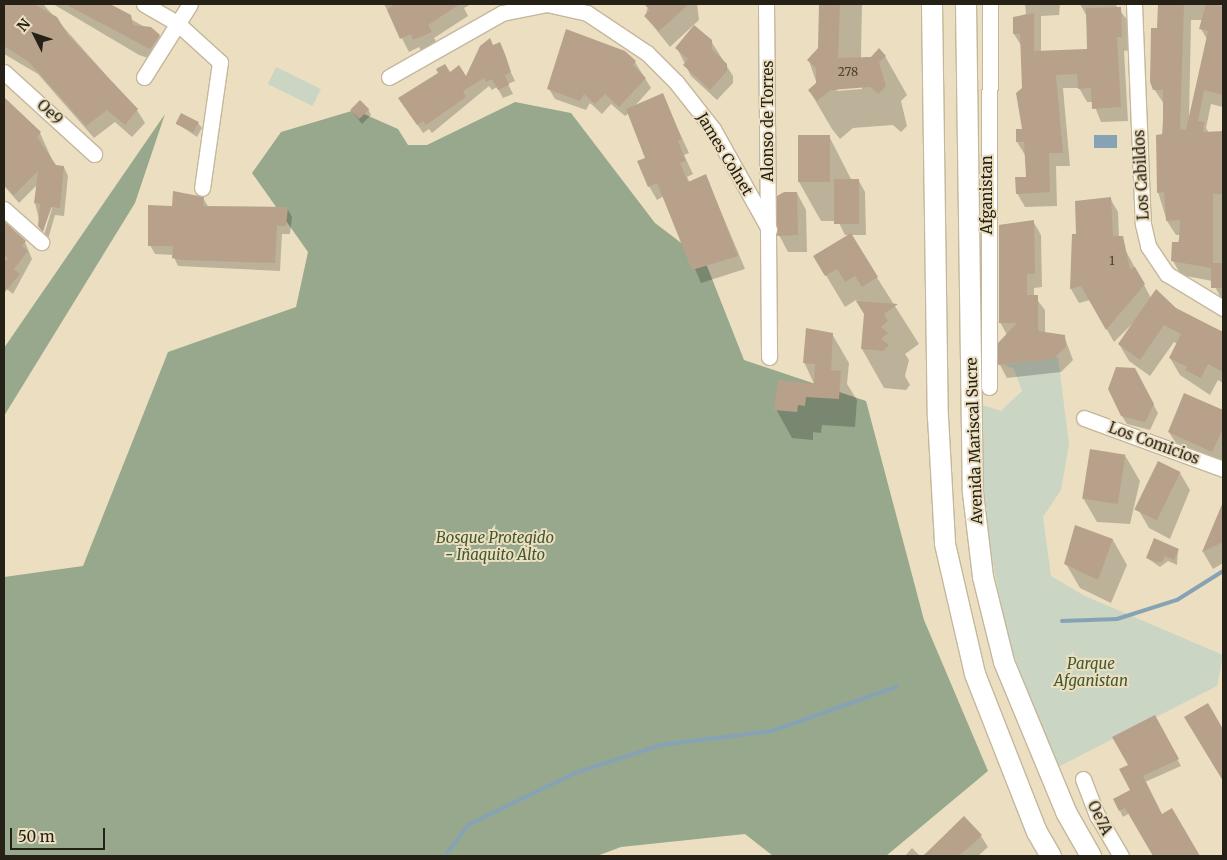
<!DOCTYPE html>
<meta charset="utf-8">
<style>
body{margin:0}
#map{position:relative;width:1227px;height:860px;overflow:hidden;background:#ecdfc1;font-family:Merriweather,serif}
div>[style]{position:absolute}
.green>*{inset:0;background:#cad5c3;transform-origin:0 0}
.forest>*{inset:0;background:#98a88d}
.water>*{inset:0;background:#86a3b6;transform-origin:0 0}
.shadow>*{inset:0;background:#0003}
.stream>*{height:4px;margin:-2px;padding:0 2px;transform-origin:2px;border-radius:2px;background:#86a3b6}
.building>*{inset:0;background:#b8a18b;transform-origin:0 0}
.roads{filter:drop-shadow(1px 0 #c4b79b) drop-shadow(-1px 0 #c4b79b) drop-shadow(0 1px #c4b79b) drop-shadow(0 -1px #c4b79b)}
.minor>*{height:15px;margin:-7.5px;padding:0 7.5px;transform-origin:7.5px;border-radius:7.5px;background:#fff}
.major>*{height:20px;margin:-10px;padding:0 10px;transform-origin:10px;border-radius:10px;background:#fff}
span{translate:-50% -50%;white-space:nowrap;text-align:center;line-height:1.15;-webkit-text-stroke:4px #ecdfc1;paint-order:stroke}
.number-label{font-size:12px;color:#4a4133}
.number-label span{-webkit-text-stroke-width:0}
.street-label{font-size:15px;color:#262116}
.park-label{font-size:15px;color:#41592e;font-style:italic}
.frame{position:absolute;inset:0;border:5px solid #262116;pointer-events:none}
.north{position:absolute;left:10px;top:10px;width:50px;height:50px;-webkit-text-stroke:4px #ecdfc1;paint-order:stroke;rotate:311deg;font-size:14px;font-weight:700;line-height:20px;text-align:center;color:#262116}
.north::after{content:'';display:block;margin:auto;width:18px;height:22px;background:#262116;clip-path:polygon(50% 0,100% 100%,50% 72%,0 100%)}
.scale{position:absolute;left:10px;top:828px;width:95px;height:22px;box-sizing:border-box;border:2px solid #262116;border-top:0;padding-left:6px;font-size:15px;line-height:18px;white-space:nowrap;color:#262116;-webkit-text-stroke:4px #ecdfc1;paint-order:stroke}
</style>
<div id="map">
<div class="green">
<i style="left:276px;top:67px;width:50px;height:19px;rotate:26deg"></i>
<i style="clip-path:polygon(1058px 357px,1069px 444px,1061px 490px,1043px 517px,1051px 576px,1085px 596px,1223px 655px,1217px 686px,1056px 768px,1008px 639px,983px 514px,973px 402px,1001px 411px,1022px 391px,1014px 369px,1003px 365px)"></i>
</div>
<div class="forest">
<i style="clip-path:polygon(515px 102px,571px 113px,655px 223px,705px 261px,744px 360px,866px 401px,924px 620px,988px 771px,886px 856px,773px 856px,745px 834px,621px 847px,597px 856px,4px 856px,4px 577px,83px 566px,168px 352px,296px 307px,308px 252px,252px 173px,281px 132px,355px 110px,398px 129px,408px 145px,427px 145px)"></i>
<i style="clip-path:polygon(165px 114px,135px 203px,4px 416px,4px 348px)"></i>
</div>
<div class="water">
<i style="left:1117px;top:135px;width:13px;height:23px;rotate:90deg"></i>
</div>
<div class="shadow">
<i style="clip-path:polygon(4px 4px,43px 4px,137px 110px,145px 123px,132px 137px,115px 122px,94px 138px,38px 74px,4px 54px)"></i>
<i style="clip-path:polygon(53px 4px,104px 4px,159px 35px,166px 48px,158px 61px,139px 55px)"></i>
<i style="clip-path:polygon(384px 4px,471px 4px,464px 8px,468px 16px,434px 38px,438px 45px,422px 52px,419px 47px,409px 52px)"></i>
<i style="clip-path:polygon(697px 4px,699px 20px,670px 47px,645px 16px,649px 4px)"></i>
<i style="clip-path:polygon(evenodd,821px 4px,862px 4px,861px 58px,885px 56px,907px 95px,901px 101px,907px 126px,901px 132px,893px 125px,853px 128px,840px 139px,832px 129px,809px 90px,817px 84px,809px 61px,819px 49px,821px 4px,862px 86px,862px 89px,836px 91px,839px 88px,862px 86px)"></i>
<i style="clip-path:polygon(1025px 4px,1060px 4px,1059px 15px,1041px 16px,1041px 52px,1089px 50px,1086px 15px,1080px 4px,1115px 4px,1128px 21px,1129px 50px,1124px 51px,1128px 121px,1101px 122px,1093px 102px,1087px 102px,1079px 88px,1063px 88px,1070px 166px,1056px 166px,1057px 206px,1025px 207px,1017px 193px,1027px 178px,1025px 155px,1017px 142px,1023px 130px,1023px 89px,1022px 47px,1014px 34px,1014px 18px,1026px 14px)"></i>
<i style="clip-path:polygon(evenodd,1159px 4px,1223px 4px,1223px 107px,1211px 104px,1206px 128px,1209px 133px,1223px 132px,1223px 302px,1212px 281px,1181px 275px,1173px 261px,1180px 235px,1176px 235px,1167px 221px,1158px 192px,1164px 104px,1154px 89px,1159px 4px,1191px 20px,1203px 20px,1201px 29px,1207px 39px,1189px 120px,1191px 20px)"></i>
<i style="clip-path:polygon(711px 41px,733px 76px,733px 83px,717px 100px,691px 76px,677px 48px)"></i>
<i style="clip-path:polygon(506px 62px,515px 81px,508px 84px,513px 94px,503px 98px,497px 87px,492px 90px,489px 86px,432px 133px,429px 129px,423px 133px,405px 106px,450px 73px,466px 78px)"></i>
<i style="clip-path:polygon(635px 62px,651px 88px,633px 108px,662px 95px,689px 153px,684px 155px,693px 174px,687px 177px,690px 183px,706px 176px,745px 269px,701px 283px,664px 196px,657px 200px,649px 186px,647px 159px,629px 113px,625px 116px,611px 104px,602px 114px,590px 103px,586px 110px,555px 99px,549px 89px)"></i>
<i style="clip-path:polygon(4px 99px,40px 133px,55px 166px,64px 167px,68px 176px,64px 216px,55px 215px,48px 239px,44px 235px,54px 202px,42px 232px,35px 203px,38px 184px,19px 203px,4px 186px)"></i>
<i style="clip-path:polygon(368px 109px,371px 115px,362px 124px,351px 110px)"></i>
<i style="clip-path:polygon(198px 123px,202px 128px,197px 137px,178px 124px)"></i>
<i style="clip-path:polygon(829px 136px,852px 181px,859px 181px,865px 192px,866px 235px,850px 235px,919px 344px,905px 354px,909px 360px,905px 376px,910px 385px,906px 390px,884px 388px,862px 349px,865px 314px,856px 300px,845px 307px,815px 257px,850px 235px,845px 235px,838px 221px,821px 221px,799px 182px)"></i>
<i style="clip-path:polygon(797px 193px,806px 210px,807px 252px,788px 252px,779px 235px)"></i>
<i style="clip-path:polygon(203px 198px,209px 208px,287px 208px,292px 217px,290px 234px,282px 234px,280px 271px,178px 266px,173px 255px,155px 254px,150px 245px,173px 208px)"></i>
<i style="clip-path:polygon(1110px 198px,1118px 212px,1119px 238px,1151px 298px,1223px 332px,1223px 383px,1218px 380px,1210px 395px,1180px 375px,1170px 358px,1177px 344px,1174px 342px,1150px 376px,1129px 361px,1119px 344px,1135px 321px,1114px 342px,1090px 300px,1079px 303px,1071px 289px,1073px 236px,1078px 236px)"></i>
<i style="clip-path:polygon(1033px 221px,1041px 235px,1042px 287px,1034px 288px,1034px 296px,1045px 310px,1045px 333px,1064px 336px,1073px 360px,1061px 372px,1007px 378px,1000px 365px,1007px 335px,1000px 322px,1000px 225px)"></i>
<i style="clip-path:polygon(4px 224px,25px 242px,32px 259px,13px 294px,4px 287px)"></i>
<i style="clip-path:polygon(832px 334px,849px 363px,847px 384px,857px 400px,855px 427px,822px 425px,821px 433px,813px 432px,813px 440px,792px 438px,776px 409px,815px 386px,804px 362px)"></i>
<i style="clip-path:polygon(1134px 369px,1158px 413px,1150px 430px,1127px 424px,1122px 416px)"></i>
<i style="clip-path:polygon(1184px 394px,1223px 410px,1223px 458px,1218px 462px,1175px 442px,1169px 432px)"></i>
<i style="clip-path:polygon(1091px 451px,1126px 457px,1140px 481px,1130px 524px,1097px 522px,1083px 498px)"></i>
<i style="clip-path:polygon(1158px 463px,1180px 473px,1190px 490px,1170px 539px,1149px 528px,1139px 511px)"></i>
<i style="clip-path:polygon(1223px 505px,1223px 563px,1213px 569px,1203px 552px)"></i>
<i style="clip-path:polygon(1076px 526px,1113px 540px,1127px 565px,1111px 603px,1080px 588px,1066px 564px)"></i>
<i style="clip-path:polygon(1178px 550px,1177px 565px,1168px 561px,1160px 567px,1147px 558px)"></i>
<i style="clip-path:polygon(1154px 717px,1181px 766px,1145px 782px,1162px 816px,1172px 810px,1198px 856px,1154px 856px,1130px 813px,1123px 817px,1114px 799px,1132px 791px,1130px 765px)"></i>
<i style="clip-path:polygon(981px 836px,988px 847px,978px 856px,920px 856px)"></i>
<i style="clip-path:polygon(912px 848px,920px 856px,905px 856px)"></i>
</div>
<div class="stream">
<i style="left:1062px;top:621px;width:55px;rotate:-2.1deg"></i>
<i style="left:1117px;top:619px;width:63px;rotate:-17.6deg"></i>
<i style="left:1177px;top:600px;width:54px;rotate:-32.2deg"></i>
<i style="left:445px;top:856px;width:39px;rotate:-53deg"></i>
<i style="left:468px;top:825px;width:119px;rotate:-25.9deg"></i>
<i style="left:575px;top:773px;width:90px;rotate:-18deg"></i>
<i style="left:661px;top:745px;width:112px;rotate:-7.2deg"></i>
<i style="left:772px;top:731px;width:132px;rotate:-19.5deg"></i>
</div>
<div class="building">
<i style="clip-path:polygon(4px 4px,34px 4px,57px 17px,68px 35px,138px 109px,125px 125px,107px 110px,86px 126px,29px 62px,4px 46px)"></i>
<i style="clip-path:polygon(65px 4px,110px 4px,131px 15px,133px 25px,151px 27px,160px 35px,150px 49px)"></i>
<i style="clip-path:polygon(394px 4px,460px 4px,428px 25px,432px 32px,413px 40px,411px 34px,400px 39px,387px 10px)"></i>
<i style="clip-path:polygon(644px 4px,689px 4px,659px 31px,644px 16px,650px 10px)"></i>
<i style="clip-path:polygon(819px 4px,840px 4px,838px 58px,871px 57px,879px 48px,886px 56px,879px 62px,886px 86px,878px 94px,870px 87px,831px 90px,817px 101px,808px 90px,816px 83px,816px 68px,807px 60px,818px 48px)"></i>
<i style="clip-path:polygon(1158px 4px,1184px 4px,1180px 129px,1186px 130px,1208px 31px,1199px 29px,1206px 4px,1223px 6px,1223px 95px,1204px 90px,1198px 121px,1204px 122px,1203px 132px,1223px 131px,1223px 194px,1213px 194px,1213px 263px,1223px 263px,1223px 288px,1211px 288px,1211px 268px,1171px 261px,1172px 242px,1179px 242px,1180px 220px,1166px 221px,1164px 192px,1157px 193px,1156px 135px,1163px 134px,1163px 90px,1153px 90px,1150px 82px,1151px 28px,1157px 28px)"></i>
<i style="clip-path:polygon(1121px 7px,1122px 37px,1117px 37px,1121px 107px,1092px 109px,1091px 88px,1078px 89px,1077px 74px,1056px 75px,1063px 153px,1049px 153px,1050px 192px,1016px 194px,1015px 177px,1026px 177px,1024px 142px,1016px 142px,1016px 129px,1022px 129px,1016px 93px,1022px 88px,1020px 34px,1013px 34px,1013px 17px,1034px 13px,1034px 51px,1087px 49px,1086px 8px)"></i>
<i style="clip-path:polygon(694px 25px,712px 40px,712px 49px,727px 64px,727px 71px,710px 90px,683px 65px,688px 59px,675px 48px)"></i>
<i style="clip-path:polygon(566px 29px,625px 51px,636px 61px,633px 65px,646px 78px,619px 107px,605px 94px,595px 104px,584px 94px,580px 101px,547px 89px)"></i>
<i style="clip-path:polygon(490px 38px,493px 45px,500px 42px,505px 54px,511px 72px,505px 75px,509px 85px,498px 90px,492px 79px,486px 82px,484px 78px,463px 91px,466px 97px,426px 125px,423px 121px,417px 125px,398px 98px,438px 73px,436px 69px,445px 64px,450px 72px,459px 65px,466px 76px,480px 46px)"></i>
<i style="clip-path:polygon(663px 93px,682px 139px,678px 141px,686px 161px,680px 163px,688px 182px,706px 174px,738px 256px,692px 270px,657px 183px,648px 187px,637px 161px,645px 158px,626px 109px)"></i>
<i style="clip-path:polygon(4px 97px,41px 132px,37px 137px,56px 165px,64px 166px,60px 208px,51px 207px,43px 232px,38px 226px,40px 204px,34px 203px,38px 171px,14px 195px,4px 185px)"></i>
<i style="left:360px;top:100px;width:13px;height:14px;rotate:45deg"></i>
<i style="left:181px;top:113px;width:20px;height:12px;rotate:27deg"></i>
<i style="left:798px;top:135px;width:32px;height:47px"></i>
<i style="left:834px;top:179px;width:25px;height:45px"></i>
<i style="clip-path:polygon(173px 191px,204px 197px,203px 206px,288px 207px,286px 226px,277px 226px,275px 263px,181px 260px,172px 258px,173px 246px,148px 246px,148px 205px,172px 206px)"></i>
<i style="clip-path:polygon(784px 192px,797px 192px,798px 235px,777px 236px,777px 196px)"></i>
<i style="clip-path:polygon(1111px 197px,1113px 236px,1123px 236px,1130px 269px,1135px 267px,1145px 284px,1106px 330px,1081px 286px,1070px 289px,1072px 234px,1076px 234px,1075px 201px)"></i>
<i style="clip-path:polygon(1034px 220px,1035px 274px,1027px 274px,1027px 295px,1038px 295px,1038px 331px,1065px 335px,1066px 347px,1053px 359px,998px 365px,998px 343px,1017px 323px,999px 323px,999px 225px)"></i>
<i style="clip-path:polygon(4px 221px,26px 241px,22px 246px,28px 251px,14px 269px,20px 274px,4px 293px,4px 261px,9px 259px,4px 255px)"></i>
<i style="clip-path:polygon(851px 233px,878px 277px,862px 287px,855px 276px,845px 282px,837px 269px,825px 276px,813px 256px)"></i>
<i style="clip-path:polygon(1156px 289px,1176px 308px,1223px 332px,1223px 372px,1208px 364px,1201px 378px,1185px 370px,1187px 367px,1169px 358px,1181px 334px,1164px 325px,1140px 360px,1118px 344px)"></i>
<i style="clip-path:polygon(856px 301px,898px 304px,884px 314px,888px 321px,881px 327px,888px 333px,881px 339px,889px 345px,883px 351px,861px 349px,864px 314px)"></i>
<i style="clip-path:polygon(806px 328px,833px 333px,831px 370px,841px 371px,839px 399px,806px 397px,805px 406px,798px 405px,797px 412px,774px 410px,778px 380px,814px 384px,815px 364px,803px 363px)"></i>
<i style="clip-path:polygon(1116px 367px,1135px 368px,1154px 404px,1145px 422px,1121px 416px,1108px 389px)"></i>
<i style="clip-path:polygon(1184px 393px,1223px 410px,1223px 429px,1212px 452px,1168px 432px)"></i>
<i style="left:1090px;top:449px;width:36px;height:50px;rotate:9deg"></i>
<i style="left:1158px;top:461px;width:25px;height:54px;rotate:26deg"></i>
<i style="clip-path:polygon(1223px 502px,1223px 542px,1202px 552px)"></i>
<i style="clip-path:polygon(1075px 525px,1113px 539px,1098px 580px,1064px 564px)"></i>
<i style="clip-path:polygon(1154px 538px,1179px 549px,1174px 560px,1165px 556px,1162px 562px,1156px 562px,1146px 558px)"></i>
<i style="clip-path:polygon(1208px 703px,1223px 729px,1223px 781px,1184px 717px)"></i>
<i style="clip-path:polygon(1155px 715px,1179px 759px,1143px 776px,1162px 814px,1172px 808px,1200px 856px,1153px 856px,1125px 808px,1119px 811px,1113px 799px,1130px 790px,1119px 769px,1128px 765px,1112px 737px)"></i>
<i style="clip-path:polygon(964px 816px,982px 835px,972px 845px,958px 856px,923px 856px)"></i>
</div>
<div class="roads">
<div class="minor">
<i style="left:144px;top:4px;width:38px;rotate:30deg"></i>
<i style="left:177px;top:23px;width:58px;rotate:42.2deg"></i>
<i style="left:220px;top:62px;width:127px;rotate:98.1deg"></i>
<i style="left:766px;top:4px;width:353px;rotate:89.5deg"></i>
<i style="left:1134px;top:4px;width:220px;rotate:87.7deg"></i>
<i style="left:1143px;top:224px;width:23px;rotate:77deg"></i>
<i style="left:1148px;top:246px;width:34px;rotate:56deg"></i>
<i style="left:1167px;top:274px;width:66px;rotate:31.3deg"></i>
<i style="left:4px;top:72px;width:122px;rotate:42.3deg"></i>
<i style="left:144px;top:77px;width:86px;rotate:-57.8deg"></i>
<i style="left:389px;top:77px;width:130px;rotate:-29.5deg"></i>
<i style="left:502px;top:13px;width:46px;rotate:-11.3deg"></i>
<i style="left:547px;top:4px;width:41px;rotate:12.7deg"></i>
<i style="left:587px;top:13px;width:72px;rotate:33.7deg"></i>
<i style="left:647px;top:53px;width:41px;rotate:45deg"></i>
<i style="left:676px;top:82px;width:60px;rotate:51.8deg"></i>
<i style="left:713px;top:129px;width:115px;rotate:60.8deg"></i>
<i style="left:4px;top:209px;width:50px;rotate:41.7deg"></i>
<i style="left:989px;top:387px;width:383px;rotate:-89.9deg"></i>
<i style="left:1084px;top:418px;width:148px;rotate:20.1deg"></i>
<i style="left:1083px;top:779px;width:39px;rotate:69deg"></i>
<i style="left:1097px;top:815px;width:48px;rotate:59.7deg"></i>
</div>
<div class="major">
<i style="left:932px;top:4px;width:413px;rotate:89.2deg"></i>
<i style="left:938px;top:417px;width:127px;rotate:86.8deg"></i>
<i style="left:945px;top:544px;width:133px;rotate:77deg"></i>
<i style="left:975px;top:674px;width:170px;rotate:68.6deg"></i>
<i style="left:1037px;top:832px;width:28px;rotate:60deg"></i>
<i style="left:966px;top:4px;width:489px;rotate:89.2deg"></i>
<i style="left:973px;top:493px;width:85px;rotate:83.2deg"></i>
<i style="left:983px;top:577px;width:88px;rotate:76.1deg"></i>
<i style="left:1004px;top:662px;width:162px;rotate:67.5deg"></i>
<i style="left:1066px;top:812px;width:51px;rotate:60.4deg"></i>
</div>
</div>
<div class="number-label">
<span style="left:848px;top:72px">278</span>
<span style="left:1112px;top:261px">1</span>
</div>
<div class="street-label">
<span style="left:50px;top:112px;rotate:43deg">Oe9</span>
<span style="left:768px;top:121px;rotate:-90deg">Alonso de Torres</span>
<span style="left:725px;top:154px;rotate:59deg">James Colnet</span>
<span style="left:1141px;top:175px;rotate:-93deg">Los Cabildos</span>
<span style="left:987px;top:195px;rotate:-90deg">Afganistan</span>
<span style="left:974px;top:441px;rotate:-92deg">Avenida Mariscal Sucre</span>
<span style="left:1154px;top:443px;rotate:20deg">Los Comicios</span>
<span style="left:1100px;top:818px;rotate:64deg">Oe7A</span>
</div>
<div class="park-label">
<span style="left:495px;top:546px">Bosque Protegido<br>- Iñaquito Alto</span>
<span style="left:1091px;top:672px">Parque<br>Afganistan</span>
</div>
<div class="frame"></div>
<div class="north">N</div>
<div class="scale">50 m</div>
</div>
